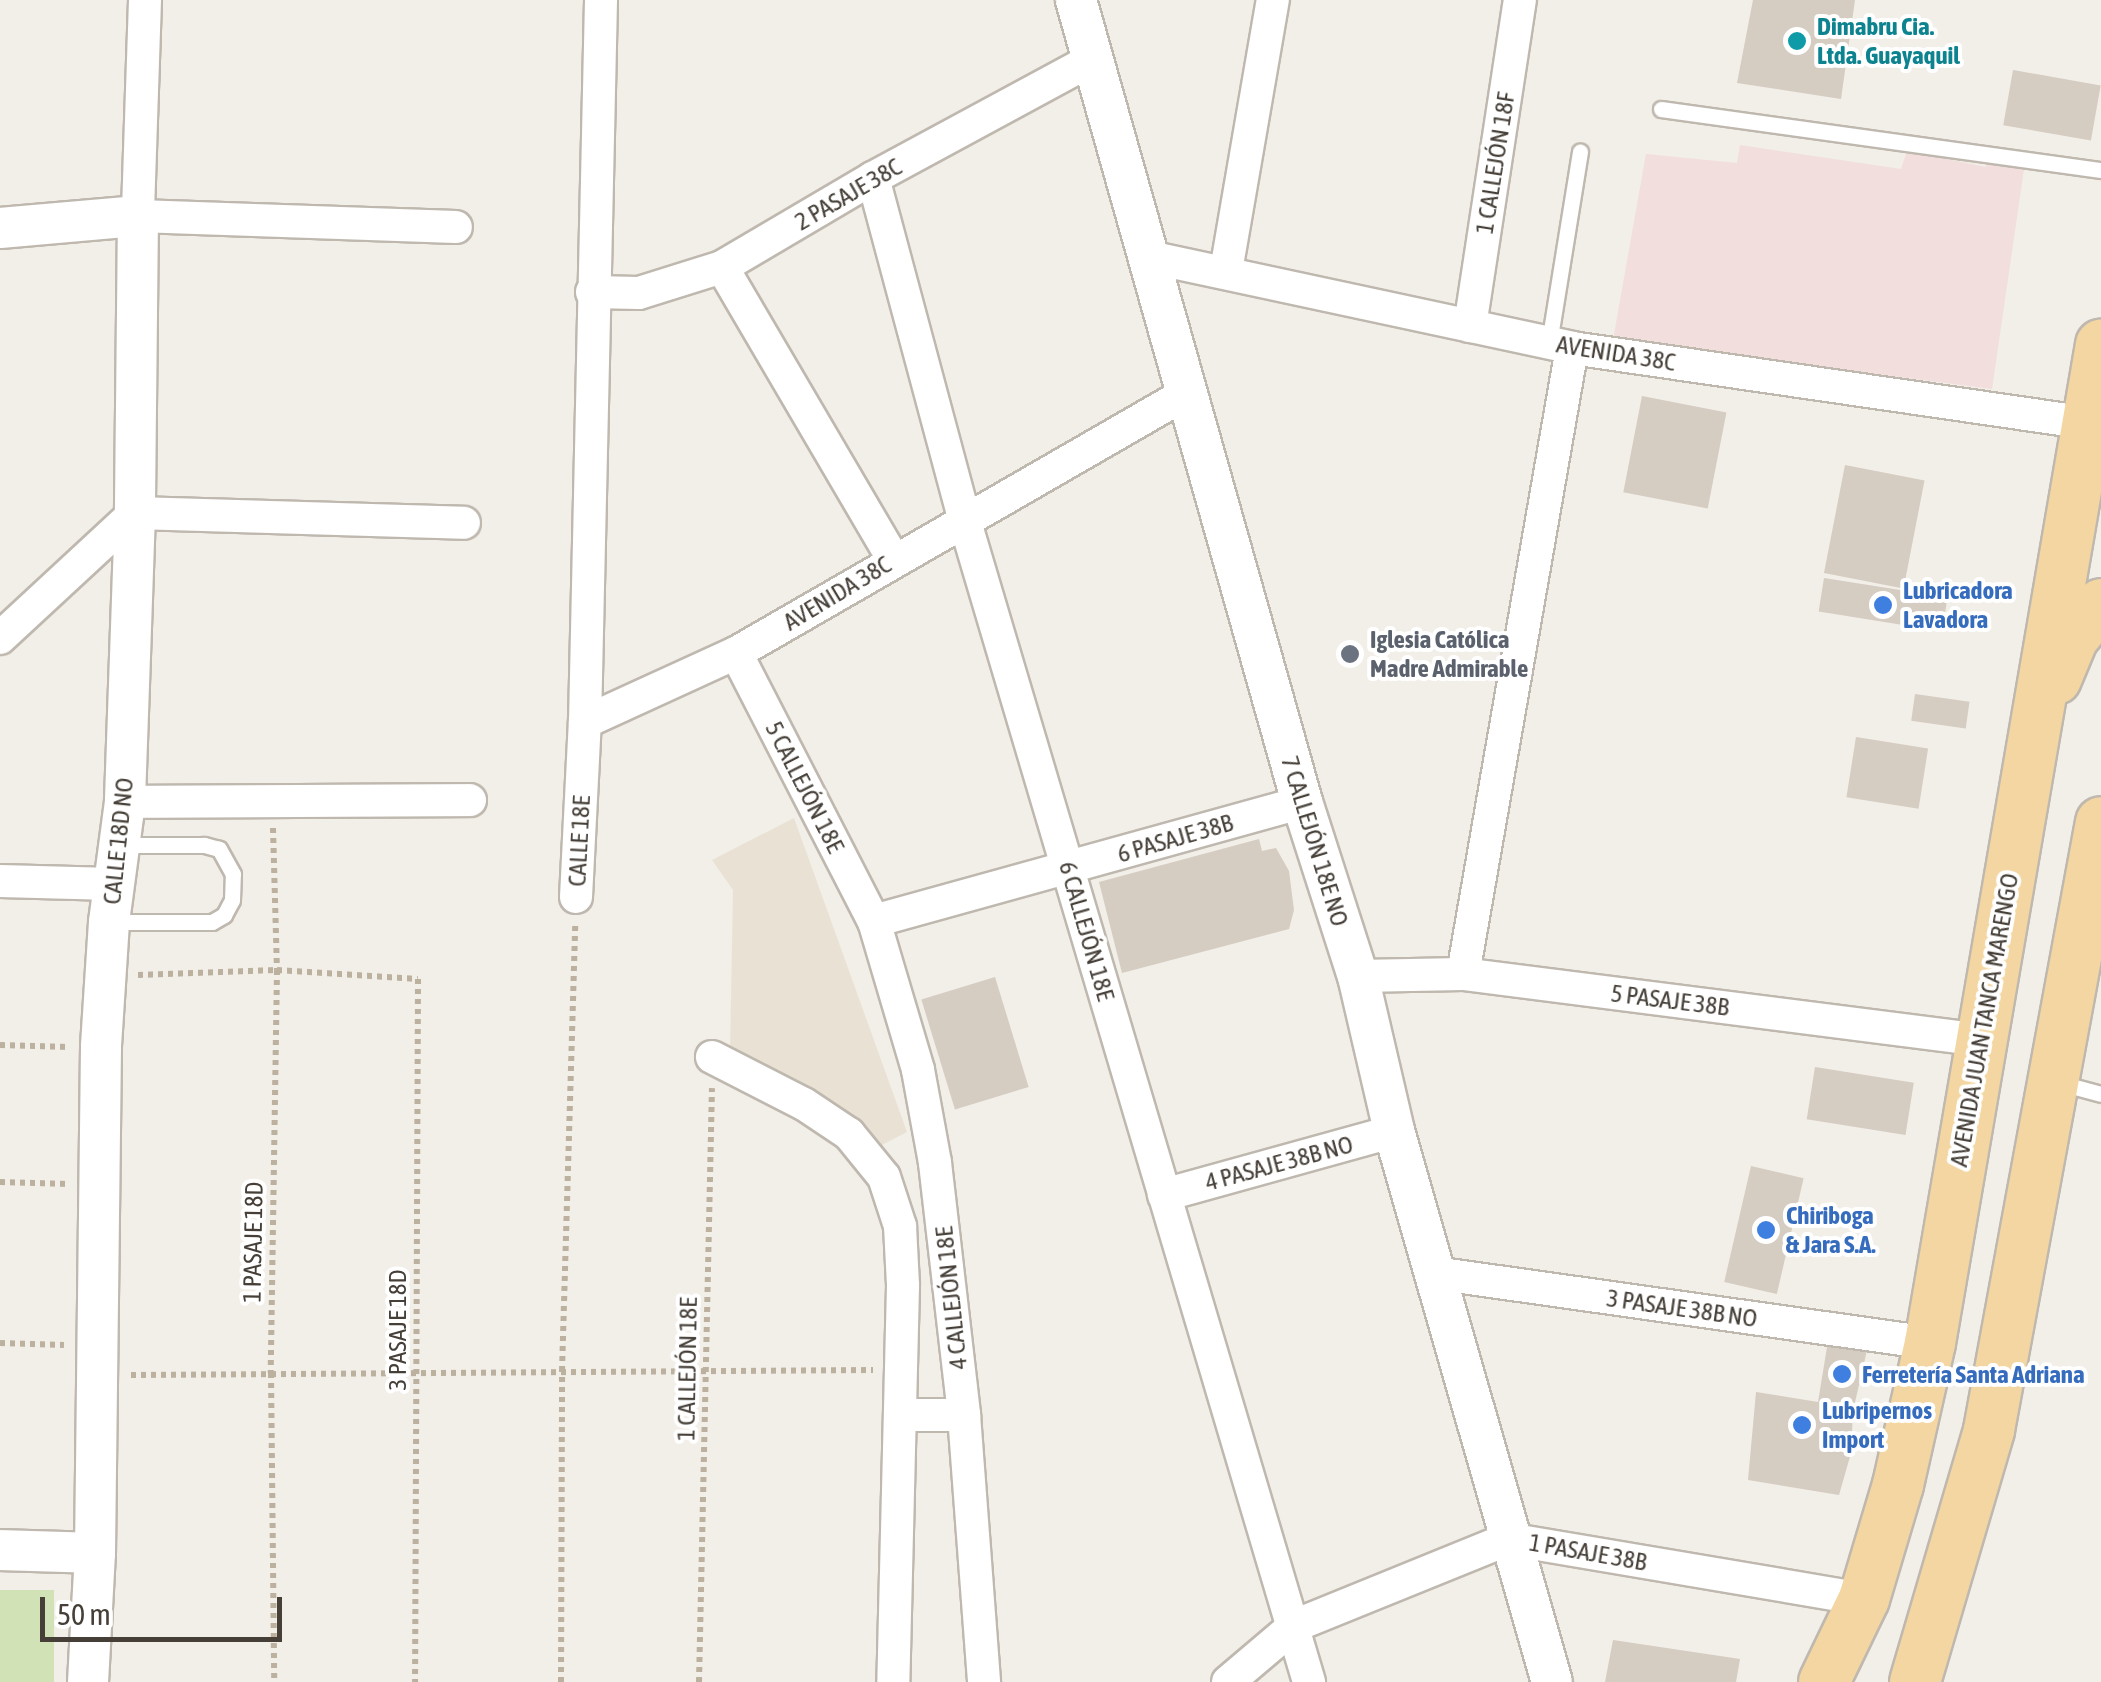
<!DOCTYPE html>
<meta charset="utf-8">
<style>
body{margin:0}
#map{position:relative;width:2101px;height:1682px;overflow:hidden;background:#f2eee8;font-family:"Asap Condensed",sans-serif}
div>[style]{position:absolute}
.education>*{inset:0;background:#e9e2d4}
.medical>*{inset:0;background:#f1dedd}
.green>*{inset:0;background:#d1e2b6;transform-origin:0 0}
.building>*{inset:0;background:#d5ccc2;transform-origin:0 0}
.path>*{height:6px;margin-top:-3px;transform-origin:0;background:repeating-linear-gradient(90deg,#bcb09f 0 5px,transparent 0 10px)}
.roads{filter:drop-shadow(2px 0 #bfb8af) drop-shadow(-2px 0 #bfb8af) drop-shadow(0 2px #bfb8af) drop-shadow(0 -2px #bfb8af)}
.service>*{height:15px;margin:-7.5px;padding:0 7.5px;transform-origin:7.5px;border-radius:7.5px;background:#fff}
.minor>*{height:32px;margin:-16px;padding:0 16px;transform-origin:16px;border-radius:16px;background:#fff}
.tertiary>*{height:40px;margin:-20px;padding:0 20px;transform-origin:20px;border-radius:20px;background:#fff}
.primary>*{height:50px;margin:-25px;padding:0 25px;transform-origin:25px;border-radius:25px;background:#f3d6a1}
.dots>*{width:28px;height:28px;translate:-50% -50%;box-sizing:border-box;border:5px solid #fff;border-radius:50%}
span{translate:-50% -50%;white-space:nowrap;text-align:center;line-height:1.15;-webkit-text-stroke:8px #fff;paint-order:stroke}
.culture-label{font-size:25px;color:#0d838f;font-weight:700}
.left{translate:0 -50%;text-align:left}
.street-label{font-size:25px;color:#453f38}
.shop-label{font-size:25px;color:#366cbe;font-weight:700}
.worship-label{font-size:25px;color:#5b616d;font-weight:700}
.scale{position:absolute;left:40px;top:1597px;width:242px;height:45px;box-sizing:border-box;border:5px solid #453f38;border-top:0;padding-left:12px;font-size:30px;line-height:35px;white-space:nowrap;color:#453f38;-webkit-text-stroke:8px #fff;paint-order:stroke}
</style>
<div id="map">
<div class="education">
<i style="clip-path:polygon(794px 818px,907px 1132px,876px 1148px,730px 1052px,733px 890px,712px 860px)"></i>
</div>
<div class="medical">
<i style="clip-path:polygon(1740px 145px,1901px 169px,1907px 151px,1986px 167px,1989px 157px,2025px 162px,1992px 389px,1613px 340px,1646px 154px,1737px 163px)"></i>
</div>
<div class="green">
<i style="left:0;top:1590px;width:54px;height:92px"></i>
</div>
<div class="building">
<i style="clip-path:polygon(1753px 0,1855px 0,1841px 99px,1737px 83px)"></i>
<i style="left:2013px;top:70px;width:89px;height:56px;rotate:10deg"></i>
<i style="left:1642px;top:396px;width:86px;height:98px;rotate:11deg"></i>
<i style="left:1845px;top:465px;width:81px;height:110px;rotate:11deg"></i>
<i style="left:1824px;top:578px;width:125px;height:34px;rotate:9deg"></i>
<i style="left:1915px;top:694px;width:55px;height:27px;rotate:8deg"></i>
<i style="left:1856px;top:737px;width:73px;height:61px;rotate:9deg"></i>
<i style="clip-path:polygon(1259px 839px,1262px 851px,1276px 848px,1289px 871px,1294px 910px,1289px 929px,1122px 973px,1099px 882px)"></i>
<i style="left:995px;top:977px;width:115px;height:77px;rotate:73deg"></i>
<i style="left:1815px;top:1067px;width:100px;height:53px;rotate:9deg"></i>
<i style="left:1751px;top:1166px;width:54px;height:119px;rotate:13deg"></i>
<i style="clip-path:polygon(1828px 1341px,1868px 1346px,1853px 1411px,1851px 1453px,1839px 1495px,1748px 1480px,1756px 1392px,1818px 1402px)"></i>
<i style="clip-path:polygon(1613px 1640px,1740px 1659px,1736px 1682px,1605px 1682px)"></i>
</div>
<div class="path">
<i style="left:273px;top:828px;width:142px;rotate:88.4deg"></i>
<i style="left:277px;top:970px;width:403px;rotate:90.9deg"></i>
<i style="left:271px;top:1373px;width:309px;rotate:89.4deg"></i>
<i style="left:138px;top:975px;width:139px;rotate:-2.1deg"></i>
<i style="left:277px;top:970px;width:141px;rotate:3.7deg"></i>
<i style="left:418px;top:979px;width:703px;rotate:90.24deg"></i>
<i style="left:0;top:1045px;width:69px;rotate:1.7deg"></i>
<i style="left:0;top:1182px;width:69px;rotate:1.7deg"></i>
<i style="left:0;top:1343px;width:64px;rotate:1.8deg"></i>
<i style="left:131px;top:1375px;width:742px;rotate:-0.39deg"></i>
<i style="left:561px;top:1682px;width:311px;rotate:-89.8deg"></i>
<i style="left:562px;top:1371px;width:448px;rotate:-88.3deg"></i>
<i style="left:699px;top:1682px;width:594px;rotate:-88.75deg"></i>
</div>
<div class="roads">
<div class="service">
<i style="left:1661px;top:109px;width:444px;rotate:7.9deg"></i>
<i style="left:1549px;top:343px;width:194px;rotate:-80.8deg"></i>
<i style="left:109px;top:922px;width:103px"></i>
<i style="left:212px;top:922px;width:14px;rotate:-30deg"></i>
<i style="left:224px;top:915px;width:17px;rotate:-62deg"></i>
<i style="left:232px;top:900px;width:26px;rotate:-88deg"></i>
<i style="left:233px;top:874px;width:29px;rotate:-119deg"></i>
<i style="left:219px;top:849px;width:16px;rotate:-165deg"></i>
<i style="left:204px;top:845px;width:82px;rotate:180deg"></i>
<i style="left:2060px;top:1083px;width:42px;rotate:15deg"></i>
</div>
<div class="minor">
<i style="left:145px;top:0;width:216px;rotate:91.9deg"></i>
<i style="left:138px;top:216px;width:318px;rotate:2deg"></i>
<i style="left:873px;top:178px;width:356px;rotate:75deg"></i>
<i style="left:965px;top:522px;width:1210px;rotate:73.48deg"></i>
<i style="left:1149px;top:257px;width:433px;rotate:12.1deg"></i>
<i style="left:1572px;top:348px;width:521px;rotate:8.27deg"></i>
<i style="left:722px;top:267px;width:338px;rotate:59.6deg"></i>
<i style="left:1226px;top:271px;width:275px;rotate:-80.2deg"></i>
<i style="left:592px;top:292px;width:47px;rotate:1.2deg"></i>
<i style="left:639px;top:293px;width:87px;rotate:-17.4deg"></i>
<i style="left:722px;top:267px;width:175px;rotate:-30.5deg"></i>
<i style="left:873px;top:178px;width:250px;rotate:-28.4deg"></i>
<i style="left:1470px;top:326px;width:330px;rotate:-81.3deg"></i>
<i style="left:0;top:638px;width:184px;rotate:-42.8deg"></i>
<i style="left:135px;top:513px;width:329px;rotate:1.7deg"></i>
<i style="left:736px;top:653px;width:301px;rotate:62.8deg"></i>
<i style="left:874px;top:921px;width:155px;rotate:73.5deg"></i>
<i style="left:918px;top:1070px;width:95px;rotate:79.6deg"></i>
<i style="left:935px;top:1163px;width:254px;rotate:83.4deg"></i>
<i style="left:964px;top:1415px;width:268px;rotate:85.7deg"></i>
<i style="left:585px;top:722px;width:166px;rotate:-24.6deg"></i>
<i style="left:736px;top:653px;width:521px;rotate:-29.96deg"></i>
<i style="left:125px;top:802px;width:345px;rotate:-0.3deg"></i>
<i style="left:0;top:881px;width:113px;rotate:1.5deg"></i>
<i style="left:576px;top:897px;width:175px;rotate:-87.1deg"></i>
<i style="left:585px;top:722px;width:722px;rotate:-88.73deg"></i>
<i style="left:874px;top:921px;width:444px;rotate:-15.5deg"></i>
<i style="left:1463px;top:974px;width:635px;rotate:-80.12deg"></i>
<i style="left:1358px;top:976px;width:105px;rotate:-1.1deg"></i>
<i style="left:1463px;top:974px;width:522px;rotate:7.26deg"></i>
<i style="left:712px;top:1057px;width:103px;rotate:27.1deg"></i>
<i style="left:804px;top:1104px;width:54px;rotate:33.7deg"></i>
<i style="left:849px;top:1134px;width:55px;rotate:50.9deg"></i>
<i style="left:884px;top:1177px;width:52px;rotate:71.9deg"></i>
<i style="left:900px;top:1226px;width:60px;rotate:87.1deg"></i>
<i style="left:903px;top:1286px;width:396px;rotate:91.4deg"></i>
<i style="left:1164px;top:1195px;width:239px;rotate:-15.5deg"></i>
<i style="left:1434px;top:1273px;width:501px;rotate:8.03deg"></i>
<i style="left:900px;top:1415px;width:64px"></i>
<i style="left:1228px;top:1682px;width:87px;rotate:-40.3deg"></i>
<i style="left:1294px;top:1626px;width:231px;rotate:-22.1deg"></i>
<i style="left:1508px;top:1539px;width:361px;rotate:9.6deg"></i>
</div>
<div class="tertiary">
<i style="left:1076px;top:0;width:833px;rotate:74.26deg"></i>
<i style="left:1302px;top:802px;width:183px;rotate:72.2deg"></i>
<i style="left:1358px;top:976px;width:159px;rotate:76.9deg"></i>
<i style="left:1394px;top:1131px;width:573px;rotate:74deg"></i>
<i style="left:0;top:228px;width:139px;rotate:-5deg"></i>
<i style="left:138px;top:216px;width:297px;rotate:90.6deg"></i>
<i style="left:135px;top:513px;width:289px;rotate:92deg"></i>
<i style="left:125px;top:802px;width:121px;rotate:97.6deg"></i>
<i style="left:109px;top:922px;width:125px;rotate:93.7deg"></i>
<i style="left:101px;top:1047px;width:506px;rotate:90.68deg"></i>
<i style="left:95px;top:1553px;width:129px;rotate:93.1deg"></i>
<i style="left:0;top:1550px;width:95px;rotate:1.8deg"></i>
</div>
<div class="primary">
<i style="left:2056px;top:679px;width:44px;rotate:-67.5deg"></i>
<i style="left:2073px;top:638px;width:44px;rotate:-50.5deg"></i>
<i style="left:1824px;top:1682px;width:92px;rotate:-64.3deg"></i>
<i style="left:1864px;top:1599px;width:119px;rotate:-73.4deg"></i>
<i style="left:1898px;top:1485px;width:146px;rotate:-77.3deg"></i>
<i style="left:1930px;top:1343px;width:1013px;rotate:-80.28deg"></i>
<i style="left:1915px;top:1682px;width:263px;rotate:-73.6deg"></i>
<i style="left:1989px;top:1430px;width:618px;rotate:-79.56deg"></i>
</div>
</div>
<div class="dots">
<i style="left:1797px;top:41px;background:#0f9aa8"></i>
<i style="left:1883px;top:605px;background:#3f7fe0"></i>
<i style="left:1350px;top:654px;background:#6b7280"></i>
<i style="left:1766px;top:1230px;background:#3f7fe0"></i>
<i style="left:1842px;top:1374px;background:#3f7fe0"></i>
<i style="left:1802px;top:1425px;background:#3f7fe0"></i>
</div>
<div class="culture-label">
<span class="left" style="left:1817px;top:41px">Dimabru Cia.<br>Ltda. Guayaquil</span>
</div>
<div class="street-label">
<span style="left:1495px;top:163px;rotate:-81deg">1 CALLEJÓN 18F</span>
<span style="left:848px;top:194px;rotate:-30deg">2 PASAJE 38C</span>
<span style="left:1616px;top:353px;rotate:9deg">AVENIDA 38C</span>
<span style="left:837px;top:593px;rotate:-31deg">AVENIDA 38C</span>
<span style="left:805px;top:787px;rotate:63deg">5 CALLEJÓN 18E</span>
<span style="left:1175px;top:838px;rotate:-16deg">6 PASAJE 38B</span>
<span style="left:118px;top:841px;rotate:-84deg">CALLE 18D NO</span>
<span style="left:579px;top:841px;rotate:-87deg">CALLE 18E</span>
<span style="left:1315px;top:841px;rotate:73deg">7 CALLEJÓN 18E NO</span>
<span style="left:1087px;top:931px;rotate:74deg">6 CALLEJÓN 18E</span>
<span style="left:1670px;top:1000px;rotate:7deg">5 PASAJE 38B</span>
<span style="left:1984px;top:1020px;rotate:-80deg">AVENIDA JUAN TANCA MARENGO</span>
<span style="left:1279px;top:1163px;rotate:-15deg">4 PASAJE 38B NO</span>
<span style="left:253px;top:1242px;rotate:-89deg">1 PASAJE 18D</span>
<span style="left:951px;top:1298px;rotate:-96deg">4 CALLEJÓN 18E</span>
<span style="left:1682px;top:1308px;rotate:8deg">3 PASAJE 38B NO</span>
<span style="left:397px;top:1330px;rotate:-90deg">3 PASAJE 18D</span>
<span style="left:687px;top:1369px;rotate:-89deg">1 CALLEJÓN 18E</span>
<span style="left:1588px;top:1552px;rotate:10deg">1 PASAJE 38B</span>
</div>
<div class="shop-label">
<span class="left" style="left:1903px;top:605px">Lubricadora<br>Lavadora</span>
<span class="left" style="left:1786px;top:1230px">Chiriboga<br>&amp; Jara S.A.</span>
<span class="left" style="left:1862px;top:1374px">Ferretería Santa Adriana</span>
<span class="left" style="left:1822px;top:1425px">Lubripernos<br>Import</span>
</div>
<div class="worship-label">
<span class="left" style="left:1370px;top:654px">Iglesia Católica<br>Madre Admirable</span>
</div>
<div class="scale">50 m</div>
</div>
